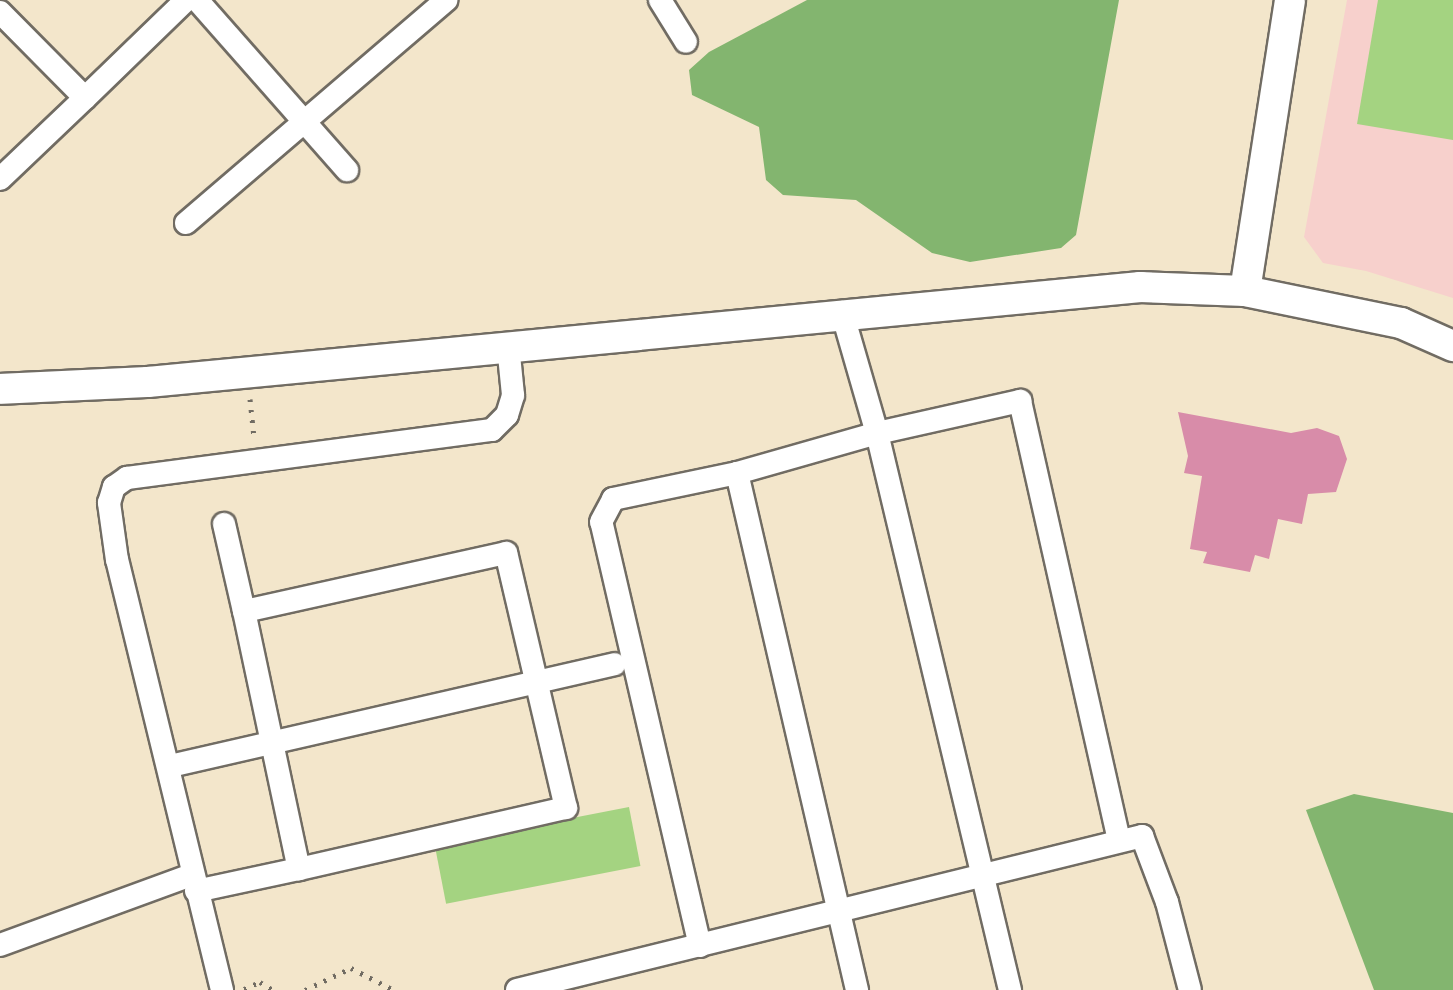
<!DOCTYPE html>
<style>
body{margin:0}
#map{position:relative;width:1453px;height:990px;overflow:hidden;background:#f3e6cb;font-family:"Old Standard TT",serif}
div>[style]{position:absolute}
.built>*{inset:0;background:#f7d0cc}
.green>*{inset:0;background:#a4d381;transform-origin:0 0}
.forest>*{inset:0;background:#83b56f}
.building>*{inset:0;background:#d88ca9}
.path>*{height:5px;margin-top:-2.5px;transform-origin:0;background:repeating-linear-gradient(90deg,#716c63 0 2.5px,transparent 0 10.5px)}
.roads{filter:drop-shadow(2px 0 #716c63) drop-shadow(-2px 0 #716c63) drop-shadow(0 2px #716c63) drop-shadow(0 -2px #716c63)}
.minor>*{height:22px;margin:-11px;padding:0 11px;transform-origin:11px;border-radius:11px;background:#fff}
.tertiary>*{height:30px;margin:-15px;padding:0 15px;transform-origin:15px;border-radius:15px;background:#fff}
span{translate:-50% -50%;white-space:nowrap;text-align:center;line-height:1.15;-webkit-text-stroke:10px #fcf5e5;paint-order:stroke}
</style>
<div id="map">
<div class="built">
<i style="clip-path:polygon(1347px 0,1453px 0,1453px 298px,1366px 271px,1323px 263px,1304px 237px)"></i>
</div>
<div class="green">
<i style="clip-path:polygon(1378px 0,1453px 0,1453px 140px,1357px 124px)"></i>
<i style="left:629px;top:807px;width:60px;height:198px;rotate:79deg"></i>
</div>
<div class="forest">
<i style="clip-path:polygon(807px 0,1119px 0,1076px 235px,1061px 248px,970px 262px,932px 253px,856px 200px,783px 195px,766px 180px,759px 127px,692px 95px,689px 70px,709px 52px)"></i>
<i style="clip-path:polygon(1354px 794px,1453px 813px,1453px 990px,1374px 990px,1306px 810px)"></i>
</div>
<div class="building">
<i style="clip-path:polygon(1178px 412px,1291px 433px,1317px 428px,1339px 436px,1347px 459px,1336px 492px,1308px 494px,1302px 524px,1278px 519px,1269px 559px,1255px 555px,1250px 572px,1203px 563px,1207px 552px,1190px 549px,1202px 476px,1184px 473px,1188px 456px)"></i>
</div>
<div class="path">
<i style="left:250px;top:399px;width:39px;rotate:84deg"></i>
<i style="left:244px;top:989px;width:17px;rotate:-24deg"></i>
<i style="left:260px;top:982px;width:15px;rotate:32deg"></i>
<i style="left:305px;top:990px;width:51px;rotate:-25.6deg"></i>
<i style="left:351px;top:968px;width:48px;rotate:27.1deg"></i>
</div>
<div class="roads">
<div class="minor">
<i style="left:197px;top:0;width:227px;rotate:48.6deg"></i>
<i style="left:660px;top:0;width:49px;rotate:58.2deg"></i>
<i style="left:0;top:12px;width:121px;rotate:45.3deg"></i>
<i style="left:85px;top:98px;width:141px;rotate:-44.1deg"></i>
<i style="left:0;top:179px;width:117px;rotate:-43.6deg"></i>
<i style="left:186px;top:223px;width:343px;rotate:-40.6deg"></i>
<i style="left:842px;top:312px;width:126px;rotate:73.9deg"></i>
<i style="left:877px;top:433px;width:573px;rotate:76.57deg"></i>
<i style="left:737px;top:473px;width:531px;rotate:76.93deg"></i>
<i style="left:224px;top:524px;width:89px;rotate:77.1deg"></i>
<i style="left:170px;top:766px;width:456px;rotate:-12.9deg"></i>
<i style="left:196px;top:891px;width:105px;rotate:-12.1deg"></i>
<i style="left:299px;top:869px;width:274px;rotate:-12.9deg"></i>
<i style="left:566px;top:808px;width:262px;rotate:-103.2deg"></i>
<i style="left:506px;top:553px;width:268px;rotate:167.5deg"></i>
<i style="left:244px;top:611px;width:264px;rotate:78deg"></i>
<i style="left:0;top:945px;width:203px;rotate:-20.1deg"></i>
<i style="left:700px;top:946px;width:435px;rotate:-103.1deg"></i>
<i style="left:601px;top:522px;width:26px;rotate:-62deg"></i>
<i style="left:613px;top:499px;width:127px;rotate:-11.8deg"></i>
<i style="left:737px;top:473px;width:146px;rotate:-15.9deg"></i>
<i style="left:877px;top:433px;width:147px;rotate:-12.6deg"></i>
<i style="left:1020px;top:401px;width:450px;rotate:77.3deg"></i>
<i style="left:222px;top:990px;width:443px;rotate:-103.7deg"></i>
<i style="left:117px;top:560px;width:58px;rotate:-98deg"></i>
<i style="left:109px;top:503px;width:17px;rotate:-73deg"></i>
<i style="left:114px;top:487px;width:16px;rotate:-35deg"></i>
<i style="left:127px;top:478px;width:368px;rotate:-7.5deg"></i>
<i style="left:492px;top:430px;width:21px;rotate:-45deg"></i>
<i style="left:507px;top:415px;width:21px;rotate:-73deg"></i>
<i style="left:513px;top:395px;width:50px;rotate:-95.7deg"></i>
<i style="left:517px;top:990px;width:644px;rotate:-13.84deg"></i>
<i style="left:1142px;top:836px;width:71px;rotate:69.3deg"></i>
<i style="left:1167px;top:902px;width:91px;rotate:75.4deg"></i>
</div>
<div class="tertiary">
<i style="left:1245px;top:291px;width:294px;rotate:-81.2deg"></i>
<i style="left:0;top:389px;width:148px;rotate:-2.7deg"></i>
<i style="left:148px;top:382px;width:997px;rotate:-5.47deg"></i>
<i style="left:1140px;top:287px;width:105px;rotate:2.2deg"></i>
<i style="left:1245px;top:291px;width:159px;rotate:11.6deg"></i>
<i style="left:1401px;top:323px;width:57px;rotate:23.9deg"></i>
</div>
</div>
</div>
